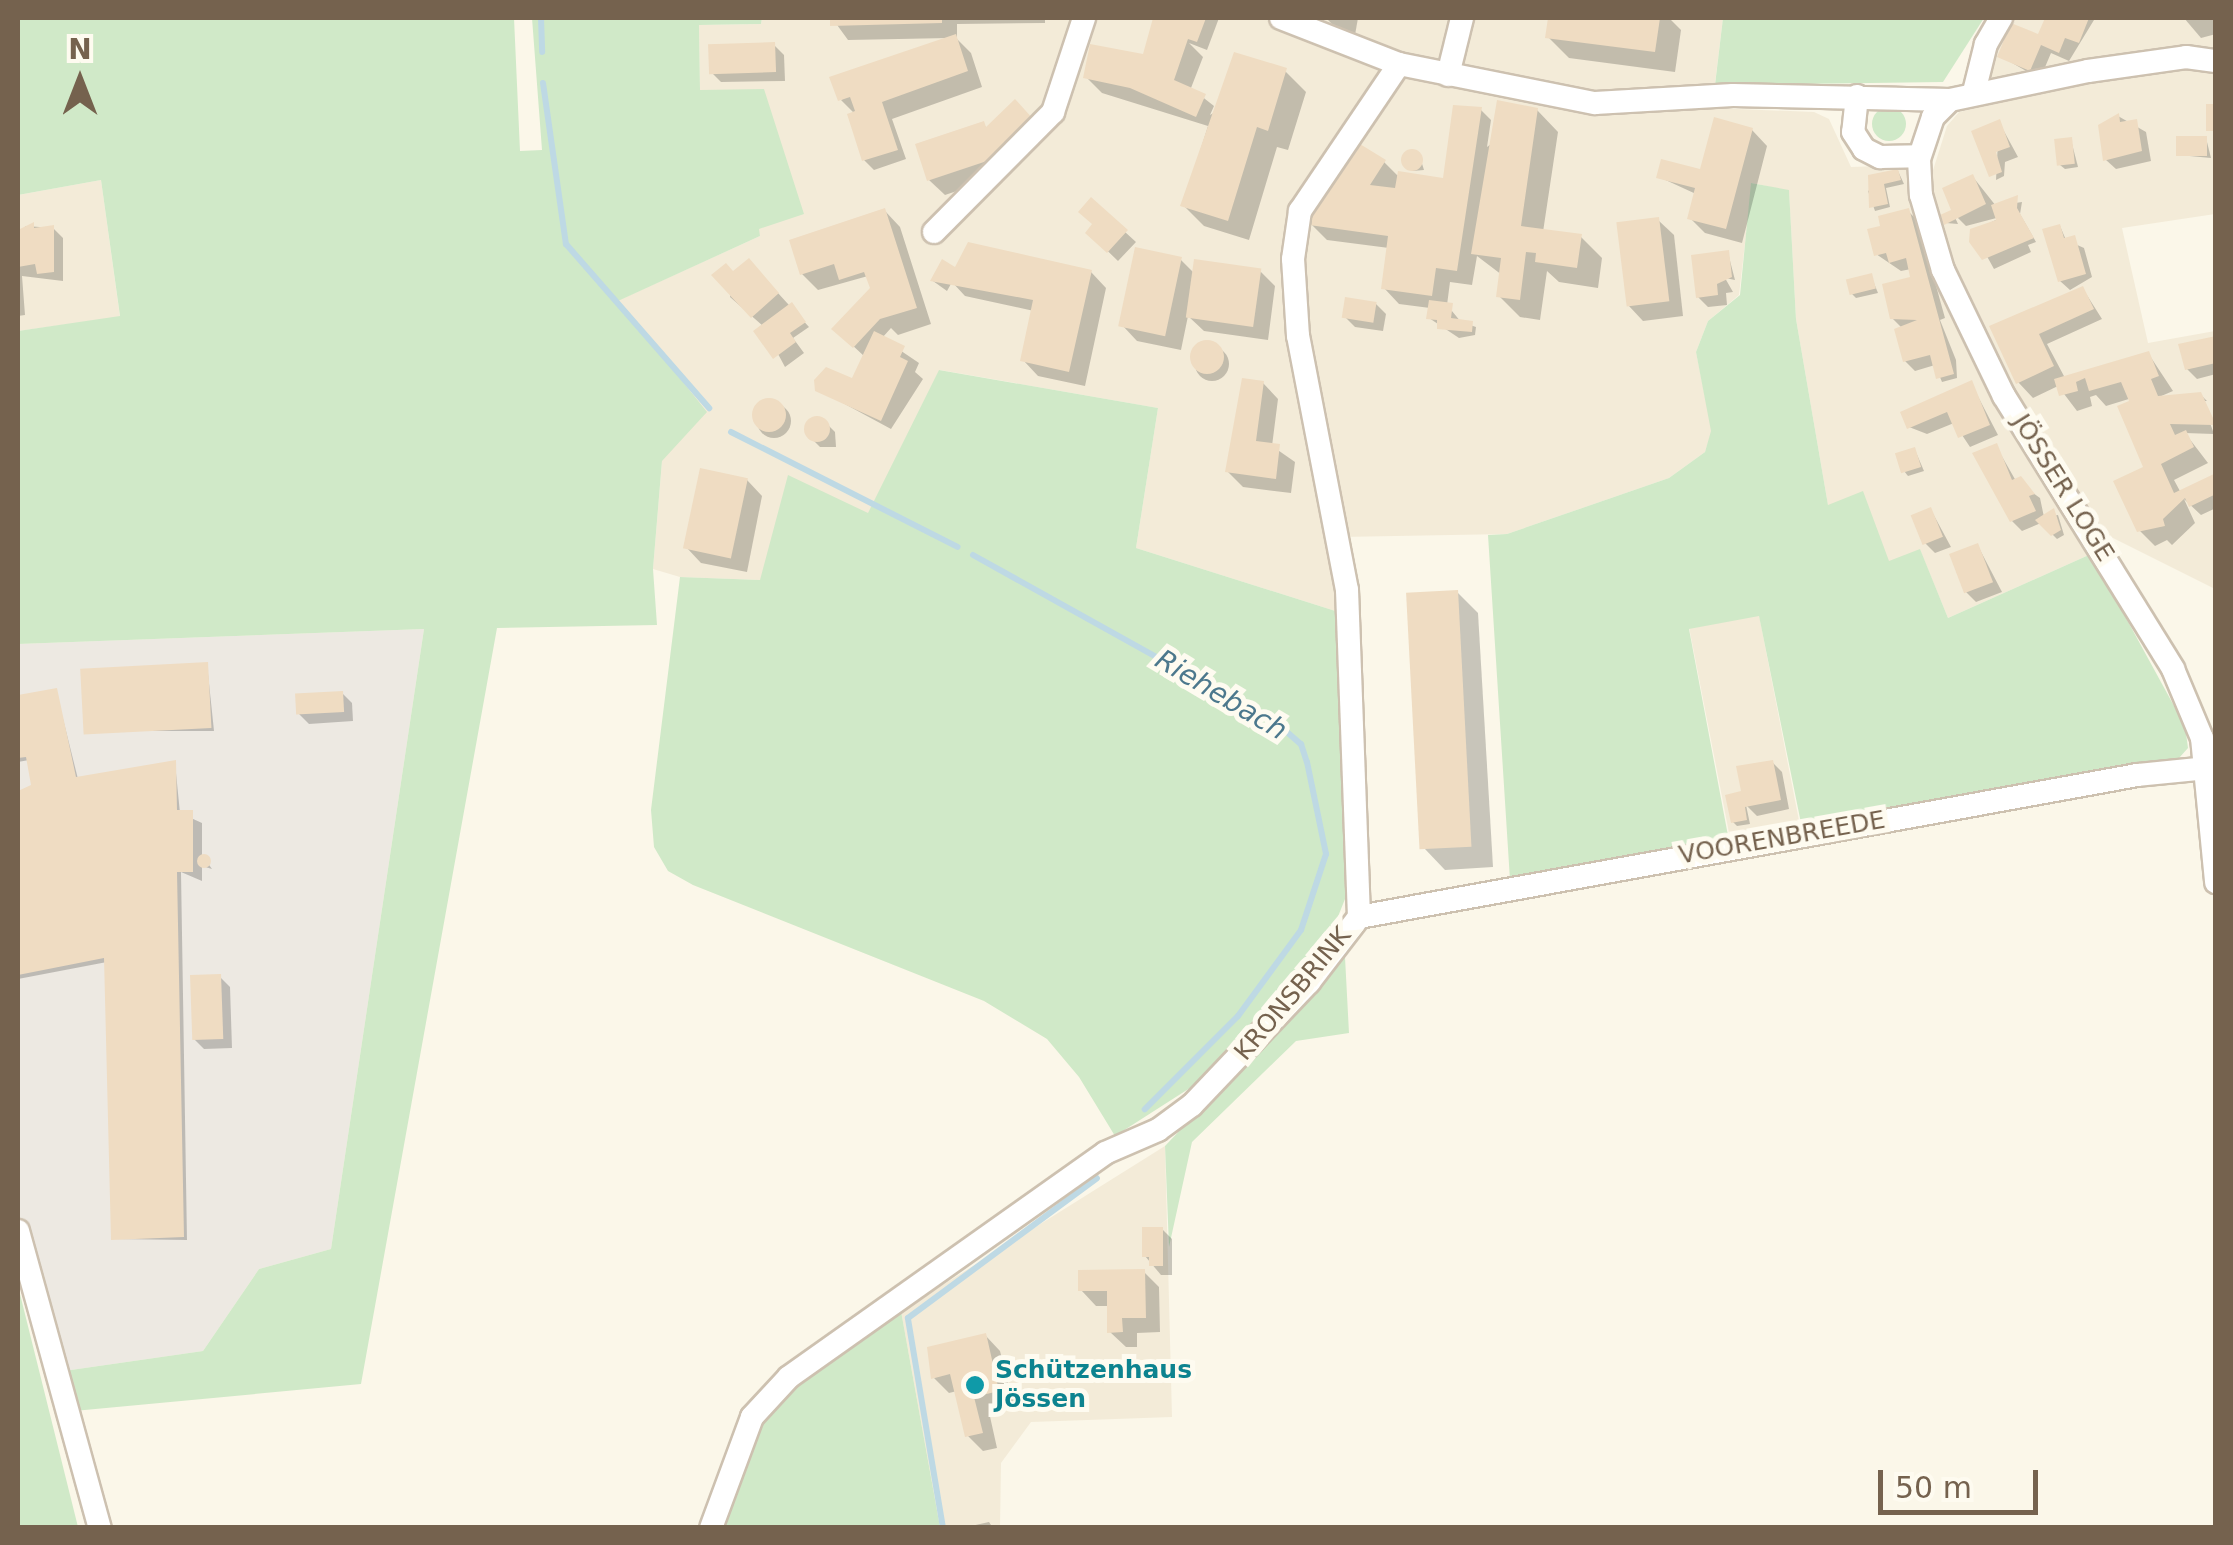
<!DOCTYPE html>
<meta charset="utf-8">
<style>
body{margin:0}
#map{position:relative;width:2233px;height:1545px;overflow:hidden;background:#fbf7e9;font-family:"DejaVu Sans",sans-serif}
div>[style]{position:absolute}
.residential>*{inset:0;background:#f3ebd8;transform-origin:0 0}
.industrial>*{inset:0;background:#ede9e2}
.green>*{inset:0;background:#d0e9c8}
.round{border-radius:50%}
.shadow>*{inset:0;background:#0003}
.stream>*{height:6px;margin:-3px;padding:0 3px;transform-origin:3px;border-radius:3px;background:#bed9e4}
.building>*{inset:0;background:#efdcc2;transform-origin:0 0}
.roads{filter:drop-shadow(2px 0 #cdc1b0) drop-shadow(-2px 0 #cdc1b0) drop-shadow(0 2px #cdc1b0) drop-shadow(0 -2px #cdc1b0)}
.minor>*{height:22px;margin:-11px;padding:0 11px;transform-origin:11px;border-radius:11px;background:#fff}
.dots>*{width:28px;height:28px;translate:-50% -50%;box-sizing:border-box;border:5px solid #fefbf0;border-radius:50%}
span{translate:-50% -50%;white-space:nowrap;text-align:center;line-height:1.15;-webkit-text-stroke:10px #fefbf0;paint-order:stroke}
.street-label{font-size:25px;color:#75624e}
.culture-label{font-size:25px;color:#0d838f;font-weight:700}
.left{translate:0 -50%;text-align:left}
.water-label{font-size:28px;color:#4c788d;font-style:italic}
.frame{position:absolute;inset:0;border:20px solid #75624e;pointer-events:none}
.north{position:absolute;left:30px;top:30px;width:100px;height:100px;-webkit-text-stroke:8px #fefbf0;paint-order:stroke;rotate:0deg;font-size:28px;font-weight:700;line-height:40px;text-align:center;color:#75624e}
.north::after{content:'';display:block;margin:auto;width:35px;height:45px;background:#75624e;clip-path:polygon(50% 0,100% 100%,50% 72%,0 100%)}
.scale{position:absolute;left:1878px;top:1470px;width:160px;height:45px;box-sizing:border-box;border:5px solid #75624e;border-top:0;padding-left:12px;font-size:30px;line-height:35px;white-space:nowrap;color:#75624e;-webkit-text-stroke:8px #fefbf0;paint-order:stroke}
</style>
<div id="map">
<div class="residential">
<i style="clip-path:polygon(762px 18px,1723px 18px,1712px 108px,1814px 112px,1829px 119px,1851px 167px,1909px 165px,1951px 315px,1994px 399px,2091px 554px,1948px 618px,1920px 550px,1889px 562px,1828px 505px,1796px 319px,1789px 191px,1752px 183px,1739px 295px,1708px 321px,1696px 352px,1712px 431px,1705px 452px,1669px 478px,1507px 534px,1340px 537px,1348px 615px,1136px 548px,1158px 408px,940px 370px,868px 514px,760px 580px,680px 577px,653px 569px,662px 461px,617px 301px,760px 236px,700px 90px,699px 25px,761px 24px)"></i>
<i style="clip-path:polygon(2008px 18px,2215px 18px,2215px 214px,2122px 228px,2148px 343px,2215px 331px,2215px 589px,2105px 534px,2012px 392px,1970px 313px,1928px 186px,1947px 126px,1959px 112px,1999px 103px,1988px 70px)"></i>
<i style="clip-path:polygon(101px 180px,120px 317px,18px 331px,18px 195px)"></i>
<i style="left:1759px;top:615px;width:217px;height:71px;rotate:79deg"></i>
<i style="clip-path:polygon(1165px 1146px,1172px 1417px,1031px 1422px,1001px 1463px,1000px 1527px,940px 1527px,901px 1311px)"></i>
</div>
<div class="industrial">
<i style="clip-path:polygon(424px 629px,331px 1249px,259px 1269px,203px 1351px,57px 1372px,18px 1231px,18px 644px)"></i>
</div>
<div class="green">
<i style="clip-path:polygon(18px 18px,514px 18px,520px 151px,542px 150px,532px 18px,762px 18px,761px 24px,699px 25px,700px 90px,764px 89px,804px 214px,759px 229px,760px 236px,618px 301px,707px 412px,662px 461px,653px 569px,657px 625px,497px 628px,361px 1384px,74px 1411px,57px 1372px,203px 1351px,259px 1269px,331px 1249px,424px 629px,18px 644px,18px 331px,120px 316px,101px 180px,18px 195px)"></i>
<i style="clip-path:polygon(1723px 18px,1984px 18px,1943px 82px,1715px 85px)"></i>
<i class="round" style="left:1872px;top:107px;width:34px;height:34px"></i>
<i style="clip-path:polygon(1751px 183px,1789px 190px,1796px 319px,1828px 505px,1863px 491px,1889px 561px,1920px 549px,1948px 618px,2091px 554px,2185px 726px,2188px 748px,2179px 758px,2155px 764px,1802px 828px,1759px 616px,1689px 629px,1729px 841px,1510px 880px,1488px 535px,1507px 534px,1669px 478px,1705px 452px,1711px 431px,1696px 352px,1708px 321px,1740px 295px)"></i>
<i style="clip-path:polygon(939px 370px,1158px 408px,1136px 548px,1348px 615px,1351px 884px,1327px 944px,1204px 1079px,1115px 1136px,1079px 1077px,1047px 1039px,984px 1001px,693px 885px,668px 871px,654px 847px,651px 810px,680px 577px,760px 580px,788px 475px,868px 513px)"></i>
<i style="clip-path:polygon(1345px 957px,1349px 1033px,1296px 1041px,1192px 1142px,1169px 1247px,1165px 1146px)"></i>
<i style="clip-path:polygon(18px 1286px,78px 1527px,79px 1527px,18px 1527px)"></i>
<i style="clip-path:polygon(901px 1311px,940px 1527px,719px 1528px,749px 1437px,791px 1391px)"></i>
</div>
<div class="shadow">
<i style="clip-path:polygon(832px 18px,1045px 18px,1045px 23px,957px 24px,957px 39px,971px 53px,982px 87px,892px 119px,906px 159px,874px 170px,864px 160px,855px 114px,841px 100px,949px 38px,848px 40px)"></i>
<i style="clip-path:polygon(1155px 18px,1219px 18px,1207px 50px,1189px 43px,1203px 57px,1191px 88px,1214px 106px,1210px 115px,1285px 71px,1306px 92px,1288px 150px,1277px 147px,1249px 240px,1204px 226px,1183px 205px,1208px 126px,1102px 93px,1086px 77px,1144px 57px)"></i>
<i style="clip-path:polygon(1326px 18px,1358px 18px,1355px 35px,1336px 28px)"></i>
<i style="clip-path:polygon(1550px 18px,1669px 18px,1681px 30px,1675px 72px,1569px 58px,1548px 37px)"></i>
<i style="clip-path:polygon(2048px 18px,2094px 20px,2069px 61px,2051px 53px,2040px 79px,2000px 56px,2040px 37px)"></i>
<i style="clip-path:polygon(2184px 18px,2216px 18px,2216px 34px,2201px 38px)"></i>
<i style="clip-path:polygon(774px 45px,784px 55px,785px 81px,721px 82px,711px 72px)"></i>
<i style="clip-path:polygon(1481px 110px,1491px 120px,1487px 147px,1537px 110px,1558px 132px,1543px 232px,1581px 237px,1602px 258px,1598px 288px,1559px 282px,1547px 271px,1540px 320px,1520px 317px,1499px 296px,1502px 275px,1477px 256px,1472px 285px,1450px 282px,1447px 305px,1461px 322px,1476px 327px,1475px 335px,1459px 338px,1429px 318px,1430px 308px,1399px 304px,1384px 288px,1389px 248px,1327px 240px,1312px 225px,1384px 162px,1399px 177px,1445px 180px)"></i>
<i style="clip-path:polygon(2118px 116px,2146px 132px,2151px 161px,2116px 169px,2106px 160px)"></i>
<i style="clip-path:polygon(1999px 122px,2018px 157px,2005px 162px,2004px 176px,1996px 180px)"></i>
<i style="clip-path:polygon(984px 124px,1010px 173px,945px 195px,929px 180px)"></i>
<i style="clip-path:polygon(1752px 130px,1767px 146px,1742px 243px,1705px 233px,1690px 218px,1696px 194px,1659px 177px,1702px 172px)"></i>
<i style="clip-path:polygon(2206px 138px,2211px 158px,2179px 155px)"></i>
<i style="clip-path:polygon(2071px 140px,2078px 167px,2065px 169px,2060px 165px)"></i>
<i style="clip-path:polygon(1407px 154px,1419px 154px,1424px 170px,1412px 171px)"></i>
<i style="clip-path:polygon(1898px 171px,1904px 184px,1886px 188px,1890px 207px,1875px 211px,1868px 191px)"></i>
<i style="clip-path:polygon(1973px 177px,1996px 206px,2022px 202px,2020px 214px,2036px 242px,2028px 245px,2031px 252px,1994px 269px,1973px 231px,2004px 216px,1966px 226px,1953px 213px,1958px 224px,1946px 223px)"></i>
<i style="clip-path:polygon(1091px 201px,1136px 242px,1118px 261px,1088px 232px,1095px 225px)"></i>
<i style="clip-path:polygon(885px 211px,900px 227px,931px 324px,898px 335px,891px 328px,882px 338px,919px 363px,915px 372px,923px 379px,891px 429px,817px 389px,853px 382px,865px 357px,835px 329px,872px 289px,868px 276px,818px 290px,802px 274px)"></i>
<i style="clip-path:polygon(1908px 211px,1918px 221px,1945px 318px,1940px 320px,1956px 360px,1957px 378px,1942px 382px,1935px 365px,1915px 371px,1905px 361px,1903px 329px,1892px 318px,1913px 279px,1911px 269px,1901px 271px,1876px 254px,1883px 228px)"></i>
<i style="clip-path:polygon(1658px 220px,1674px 235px,1683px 316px,1643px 321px,1628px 305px)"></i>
<i style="clip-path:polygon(26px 226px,53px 228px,63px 238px,63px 281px,22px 276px,25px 315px,18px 316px,18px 233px)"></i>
<i style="clip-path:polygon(2060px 226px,2066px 240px,2084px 248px,2092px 277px,2070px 290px,2060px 281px)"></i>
<i style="clip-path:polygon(1728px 253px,1735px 280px,1725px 278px,1733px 292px,1726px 293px,1727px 305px,1708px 307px,1698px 297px)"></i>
<i style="clip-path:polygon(1181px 260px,1194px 273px,1260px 271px,1275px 286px,1268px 340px,1204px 331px,1188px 316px,1181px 350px,1137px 341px,1122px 325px)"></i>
<i style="clip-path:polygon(953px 269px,1091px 272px,1106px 288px,1085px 386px,1038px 376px,1023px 360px,1034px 311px,965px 296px,952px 282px,947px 291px,933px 281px)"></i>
<i style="clip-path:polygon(758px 271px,809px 327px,793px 338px,804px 353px,785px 367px,763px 326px,730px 297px,734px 274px)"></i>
<i style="clip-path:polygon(1871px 276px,1878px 293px,1856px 298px,1852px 294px)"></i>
<i style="clip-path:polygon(2083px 289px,2102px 319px,2047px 344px,2065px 378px,2148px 353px,2173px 391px,2159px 397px,2200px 394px,2207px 401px,2202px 401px,2214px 434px,2185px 433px,2208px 463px,2174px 480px,2181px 493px,2216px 479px,2216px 508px,2201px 515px,2184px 499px,2195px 523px,2172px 545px,2167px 540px,2155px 546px,2139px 530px,2146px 468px,2132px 398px,2106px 406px,2096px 395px,2090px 397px,2092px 406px,2077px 411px,2058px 386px,2033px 398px,2018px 382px,1993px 328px)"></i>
<i style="clip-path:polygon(1376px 304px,1386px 314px,1383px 331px,1355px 327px,1345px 317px)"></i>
<i style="clip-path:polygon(2215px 338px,2216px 374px,2197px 379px,2187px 369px)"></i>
<i class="round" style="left:1195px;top:347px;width:34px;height:34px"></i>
<i style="clip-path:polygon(1263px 383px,1278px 399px,1272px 446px,1295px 462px,1291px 493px,1243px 487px,1227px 471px)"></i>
<i style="clip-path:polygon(1971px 383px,1998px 435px,1970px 447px,1954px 423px,1927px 434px,1909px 427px)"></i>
<i class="round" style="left:757px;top:404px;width:34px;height:34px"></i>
<i style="clip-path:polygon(810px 422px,825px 422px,835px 432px,836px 447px,820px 447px,810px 437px)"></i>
<i style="clip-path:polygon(1996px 446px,2016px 481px,2040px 498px,2044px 517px,2058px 515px,2064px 535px,2057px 539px,2041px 523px,2022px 531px,2012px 521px)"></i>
<i style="clip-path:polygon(1915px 450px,1924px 471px,1908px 476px,1904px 471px)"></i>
<i style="clip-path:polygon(747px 480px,762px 496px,747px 572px,701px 563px,686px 547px)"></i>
<i style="clip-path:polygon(1931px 510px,1951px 547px,1935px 553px,1925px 543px)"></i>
<i style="clip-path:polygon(1978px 546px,2002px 592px,1976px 602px,1966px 592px)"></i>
<i style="clip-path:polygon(1457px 592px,1478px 613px,1493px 867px,1445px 870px,1424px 848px)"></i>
<i style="clip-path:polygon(207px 664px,214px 731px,85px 731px)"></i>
<i style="clip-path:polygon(56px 691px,78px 779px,175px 763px,180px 813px,202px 823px,202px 855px,212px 869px,202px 866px,202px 881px,181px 872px,187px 1240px,113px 1239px,107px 962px,18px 979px,18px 791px,34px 787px,29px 760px,18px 762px,18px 721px)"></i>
<i style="clip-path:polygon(342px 693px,352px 703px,353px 721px,309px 724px,299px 714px)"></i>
<i style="clip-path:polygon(1772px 762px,1782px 772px,1789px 809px,1757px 816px,1746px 805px,1750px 824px,1737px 826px,1733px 822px)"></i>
<i style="clip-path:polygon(220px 977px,230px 987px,232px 1048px,204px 1049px,194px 1039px)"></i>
<i style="clip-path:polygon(1162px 1229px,1172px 1239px,1172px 1275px,1161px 1275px,1145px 1256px)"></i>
<i style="clip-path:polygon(1144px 1272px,1159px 1287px,1160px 1332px,1137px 1333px,1137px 1347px,1126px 1347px,1110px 1332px,1109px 1306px,1096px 1306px,1081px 1290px)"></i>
<i style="clip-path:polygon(985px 1335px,1000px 1351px,1014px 1406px,989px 1412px,997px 1448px,983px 1451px,968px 1436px,957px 1391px,949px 1393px,934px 1378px)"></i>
<i style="clip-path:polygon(989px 1522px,993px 1528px,972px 1528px,971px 1526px)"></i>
</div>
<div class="stream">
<i style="left:541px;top:18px;width:34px;rotate:88deg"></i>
<i style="left:543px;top:83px;width:163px;rotate:81.9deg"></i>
<i style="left:566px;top:244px;width:218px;rotate:48.9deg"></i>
<i style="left:731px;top:432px;width:254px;rotate:26.9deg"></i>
<i style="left:973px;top:555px;width:351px;rotate:29.1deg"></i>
<i style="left:1280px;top:726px;width:28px;rotate:41deg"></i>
<i style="left:1301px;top:744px;width:19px;rotate:72deg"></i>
<i style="left:1307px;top:762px;width:94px;rotate:78.3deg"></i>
<i style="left:1326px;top:854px;width:80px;rotate:108.2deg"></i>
<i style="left:1301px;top:930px;width:107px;rotate:126.2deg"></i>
<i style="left:1238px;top:1016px;width:132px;rotate:135deg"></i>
<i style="left:943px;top:1528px;width:213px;rotate:-99.5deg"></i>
<i style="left:908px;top:1318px;width:235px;rotate:-36.5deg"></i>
</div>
<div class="building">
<i style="clip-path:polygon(830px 18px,942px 18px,942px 23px,830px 26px)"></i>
<i style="clip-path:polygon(1153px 18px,1206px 18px,1197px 42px,1188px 39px,1174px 80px,1206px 94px,1196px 117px,1130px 88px,1083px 78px,1090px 44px,1143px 54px)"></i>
<i style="clip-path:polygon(1548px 18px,1660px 18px,1655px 52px,1545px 38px)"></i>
<i style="clip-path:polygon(2045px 18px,2089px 18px,2079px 43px,2065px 38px,2059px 53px,2041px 45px,2030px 71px,1997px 57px,2011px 23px,2038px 34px)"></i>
<i style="clip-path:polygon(956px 34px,968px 71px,882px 102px,898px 150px,862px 161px,847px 114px,855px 111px,850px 97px,838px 101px,829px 77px)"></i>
<i style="left:775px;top:42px;width:30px;height:67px;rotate:88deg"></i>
<i style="clip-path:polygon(1234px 52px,1287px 68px,1268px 131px,1257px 127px,1228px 221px,1180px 206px)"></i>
<i style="clip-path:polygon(1015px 99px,1034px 120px,996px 158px,927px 181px,915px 144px,984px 121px,986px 127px)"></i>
<i style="clip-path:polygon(1497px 100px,1538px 108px,1521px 226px,1582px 234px,1577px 268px,1535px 262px,1536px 253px,1526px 252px,1520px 300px,1496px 297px,1501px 258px,1471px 254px)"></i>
<i style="left:2206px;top:104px;width:10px;height:27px"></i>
<i style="clip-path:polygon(1453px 105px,1482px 107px,1457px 271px,1436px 268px,1432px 296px,1381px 289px,1388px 236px,1309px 225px,1316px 202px,1355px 141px,1386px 160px,1370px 185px,1395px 188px,1398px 171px,1443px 178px)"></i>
<i style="clip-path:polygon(2119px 113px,2120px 122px,2137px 119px,2142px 151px,2103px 161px,2098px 125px)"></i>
<i style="clip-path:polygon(1714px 117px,1753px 128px,1726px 229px,1687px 219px,1695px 188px,1656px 178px,1661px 159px,1700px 169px)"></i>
<i style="clip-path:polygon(2000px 119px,2010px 147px,1996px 152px,2002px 172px,1989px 177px,1971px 131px)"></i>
<i style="left:2176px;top:136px;width:31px;height:20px"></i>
<i style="left:2072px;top:137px;width:27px;height:18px;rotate:84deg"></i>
<i class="round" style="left:1401px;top:149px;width:22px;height:22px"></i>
<i style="clip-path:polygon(1898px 169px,1901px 180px,1884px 184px,1888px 204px,1869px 208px,1868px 175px)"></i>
<i style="clip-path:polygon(1973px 174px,1986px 204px,1944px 225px,1940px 215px,1951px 210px,1942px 188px)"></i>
<i style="clip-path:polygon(2018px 195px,2017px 208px,2034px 238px,1982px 260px,1969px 242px,1970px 229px,1996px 220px,1991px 205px)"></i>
<i style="clip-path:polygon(1091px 197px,1128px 230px,1107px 253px,1085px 233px,1092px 224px,1078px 212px)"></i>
<i style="clip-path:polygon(885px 208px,917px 308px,880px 319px,853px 348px,831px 329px,870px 288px,864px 272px,839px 280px,834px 264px,800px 275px,789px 240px)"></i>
<i style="clip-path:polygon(1909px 208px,1954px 374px,1936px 379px,1930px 355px,1903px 362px,1894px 329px,1917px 320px,1890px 319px,1882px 284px,1910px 277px,1906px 258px,1889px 263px,1886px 253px,1874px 256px,1867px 229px,1880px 226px,1878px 216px)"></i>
<i style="left:1659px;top:217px;width:85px;height:43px;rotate:83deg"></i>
<i style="clip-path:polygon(34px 222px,34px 228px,54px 225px,54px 272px,37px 274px,35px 264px,18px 267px,18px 230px)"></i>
<i style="clip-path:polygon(2060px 224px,2064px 238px,2075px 235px,2086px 274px,2058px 282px,2042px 229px)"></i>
<i style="clip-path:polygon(968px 242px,1092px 270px,1069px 372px,1020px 361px,1033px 300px,930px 281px,942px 259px,955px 267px)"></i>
<i style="left:1135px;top:247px;width:48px;height:81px;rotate:12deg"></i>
<i style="clip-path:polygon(1729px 250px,1732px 277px,1717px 284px,1718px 295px,1696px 298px,1691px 255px)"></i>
<i style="clip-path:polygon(749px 258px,779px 293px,751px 318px,711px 275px,726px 263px,733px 271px)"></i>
<i style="left:1194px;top:259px;width:68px;height:59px;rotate:8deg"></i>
<i style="left:1872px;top:273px;width:16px;height:27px;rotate:76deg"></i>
<i style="clip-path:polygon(2083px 286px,2094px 309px,2039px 334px,2054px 366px,2016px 384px,1989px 326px)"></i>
<i style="left:1345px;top:297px;width:32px;height:21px;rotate:9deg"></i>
<i style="clip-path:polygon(1429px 300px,1453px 303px,1451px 318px,1473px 321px,1472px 332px,1437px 329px,1437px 320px,1426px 319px)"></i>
<i style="clip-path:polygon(792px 302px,806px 322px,790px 333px,796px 342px,773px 359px,753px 331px)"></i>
<i style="clip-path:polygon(874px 331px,905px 346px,900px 357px,908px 361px,881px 421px,815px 391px,814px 380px,826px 367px,852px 378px)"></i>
<i style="clip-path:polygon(2216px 336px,2216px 363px,2185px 370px,2178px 344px)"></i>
<i class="round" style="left:1190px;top:340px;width:34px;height:34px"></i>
<i style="clip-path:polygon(2149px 351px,2159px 376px,2151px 379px,2158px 396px,2201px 392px,2213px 418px,2213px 425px,2170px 424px,2175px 435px,2186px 430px,2194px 447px,2161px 464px,2174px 493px,2216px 473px,2216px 494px,2189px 507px,2185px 498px,2163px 519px,2165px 526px,2137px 532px,2113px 481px,2143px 467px,2117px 406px,2129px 401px,2121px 382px,2089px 391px,2085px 378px,2076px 382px,2078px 391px,2059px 396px,2054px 379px)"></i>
<i style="clip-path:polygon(1242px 378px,1264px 381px,1256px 441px,1280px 444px,1276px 479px,1225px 472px)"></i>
<i style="clip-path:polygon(1972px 380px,1990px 425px,1958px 438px,1947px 412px,1907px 429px,1900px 412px)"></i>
<i class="round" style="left:752px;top:398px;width:34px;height:34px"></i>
<i class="round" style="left:804px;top:416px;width:26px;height:26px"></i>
<i style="clip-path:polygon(1997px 443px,2012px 480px,2021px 476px,2035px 494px,2029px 496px,2036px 511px,2010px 522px,1972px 453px)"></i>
<i style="left:1915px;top:447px;width:21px;height:21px;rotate:73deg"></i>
<i style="left:700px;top:468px;width:49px;height:82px;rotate:12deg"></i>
<i style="left:1931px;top:507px;width:32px;height:22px;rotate:68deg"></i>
<i style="clip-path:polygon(2054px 508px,2061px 530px,2051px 536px,2035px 520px)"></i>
<i style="left:1978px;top:543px;width:42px;height:31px;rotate:69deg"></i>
<i style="left:1458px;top:590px;width:257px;height:52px;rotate:87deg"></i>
<i style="left:208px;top:662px;width:66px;height:128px;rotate:87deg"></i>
<i style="clip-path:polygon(57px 688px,76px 777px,176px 760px,177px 810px,193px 810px,193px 872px,177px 872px,184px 1237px,111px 1240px,104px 958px,18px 975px,18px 791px,31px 785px,26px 757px,18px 758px,18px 695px)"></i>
<i style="left:343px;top:691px;width:21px;height:48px;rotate:87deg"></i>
<i style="clip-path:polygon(1773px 760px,1781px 800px,1745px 807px,1747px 820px,1731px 823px,1725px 795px,1741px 791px,1736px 766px)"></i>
<i class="round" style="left:197px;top:854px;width:14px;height:14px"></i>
<i style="left:221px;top:974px;width:65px;height:31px;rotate:88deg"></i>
<i style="clip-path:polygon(1142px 1227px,1163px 1227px,1163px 1266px,1149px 1266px,1149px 1257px,1142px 1257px)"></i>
<i style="clip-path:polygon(1145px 1269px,1146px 1318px,1122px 1318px,1123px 1332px,1107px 1333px,1107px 1291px,1078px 1291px,1078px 1270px)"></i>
<i style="clip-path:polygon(986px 1333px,999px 1391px,974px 1397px,983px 1433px,965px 1437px,950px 1374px,931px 1379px,927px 1347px)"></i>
</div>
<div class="roads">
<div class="minor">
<i style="left:1281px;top:18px;width:127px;rotate:21.3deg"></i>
<i style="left:1399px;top:64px;width:200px;rotate:11.3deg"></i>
<i style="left:1595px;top:103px;width:138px;rotate:-3.3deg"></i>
<i style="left:1733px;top:95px;width:217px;rotate:1.3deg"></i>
<i style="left:1950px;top:100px;width:141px;rotate:-11.9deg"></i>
<i style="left:2088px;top:71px;width:99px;rotate:-8.1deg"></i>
<i style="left:2186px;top:57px;width:30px;rotate:8deg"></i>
<i style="left:1448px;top:75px;width:59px;rotate:-76.2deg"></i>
<i style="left:1974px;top:92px;width:49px;rotate:-76deg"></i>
<i style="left:1986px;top:44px;width:30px;rotate:-60deg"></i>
<i style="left:1857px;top:96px;width:36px;rotate:96deg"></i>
<i style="left:1853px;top:132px;width:20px;rotate:57deg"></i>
<i style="left:1864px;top:149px;width:18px;rotate:27deg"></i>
<i style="left:1880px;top:157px;width:39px;rotate:-1deg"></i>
<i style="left:1950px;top:100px;width:24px;rotate:135deg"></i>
<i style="left:1933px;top:117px;width:44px;rotate:108.4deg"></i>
<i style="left:1919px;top:159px;width:36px;rotate:87deg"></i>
<i style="left:1921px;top:195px;width:78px;rotate:73.7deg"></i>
<i style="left:1943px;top:270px;width:140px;rotate:64.2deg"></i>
<i style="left:2004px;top:396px;width:321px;rotate:58.2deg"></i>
<i style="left:2173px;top:669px;width:75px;rotate:67.2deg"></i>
<i style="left:2202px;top:738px;width:145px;rotate:84.4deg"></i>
<i style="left:934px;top:232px;width:169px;rotate:-45.2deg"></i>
<i style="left:1053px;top:112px;width:99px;rotate:-71.7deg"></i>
<i style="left:1359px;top:917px;width:791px;rotate:-10.34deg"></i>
<i style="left:2137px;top:775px;width:70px;rotate:-5.7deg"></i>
<i style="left:18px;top:1231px;width:308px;rotate:74.6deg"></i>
<i style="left:711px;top:1528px;width:118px;rotate:-69.7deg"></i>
<i style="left:752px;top:1417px;width:54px;rotate:-47.2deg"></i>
<i style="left:789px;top:1377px;width:387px;rotate:-35.3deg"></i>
<i style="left:1105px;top:1153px;width:58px;rotate:-23.5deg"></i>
<i style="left:1158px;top:1130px;width:42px;rotate:-36.3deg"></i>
<i style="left:1192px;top:1105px;width:170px;rotate:-46.4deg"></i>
<i style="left:1309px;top:982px;width:82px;rotate:-52.4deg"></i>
<i style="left:1359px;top:917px;width:327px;rotate:-92.1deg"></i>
<i style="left:1347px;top:590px;width:259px;rotate:-100.9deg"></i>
<i style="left:1298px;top:336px;width:77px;rotate:-93.7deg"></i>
<i style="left:1293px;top:259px;width:49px;rotate:-81.7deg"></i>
<i style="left:1300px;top:211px;width:177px;rotate:-56deg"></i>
</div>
</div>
<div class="dots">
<i style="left:975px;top:1385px;background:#0f9aa8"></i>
</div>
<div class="street-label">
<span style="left:2063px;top:488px;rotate:58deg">JÖSSER LOGE</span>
<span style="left:1782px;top:838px;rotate:-10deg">VOORENBREEDE</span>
<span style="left:1293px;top:994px;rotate:-50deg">KRONSBRINK</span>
</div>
<div class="culture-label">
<span class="left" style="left:995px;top:1385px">Schützenhaus<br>Jössen</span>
</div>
<div class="water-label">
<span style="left:1221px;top:695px;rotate:31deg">Riehebach</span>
</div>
<div class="frame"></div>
<div class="north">N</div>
<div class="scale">50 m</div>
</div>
